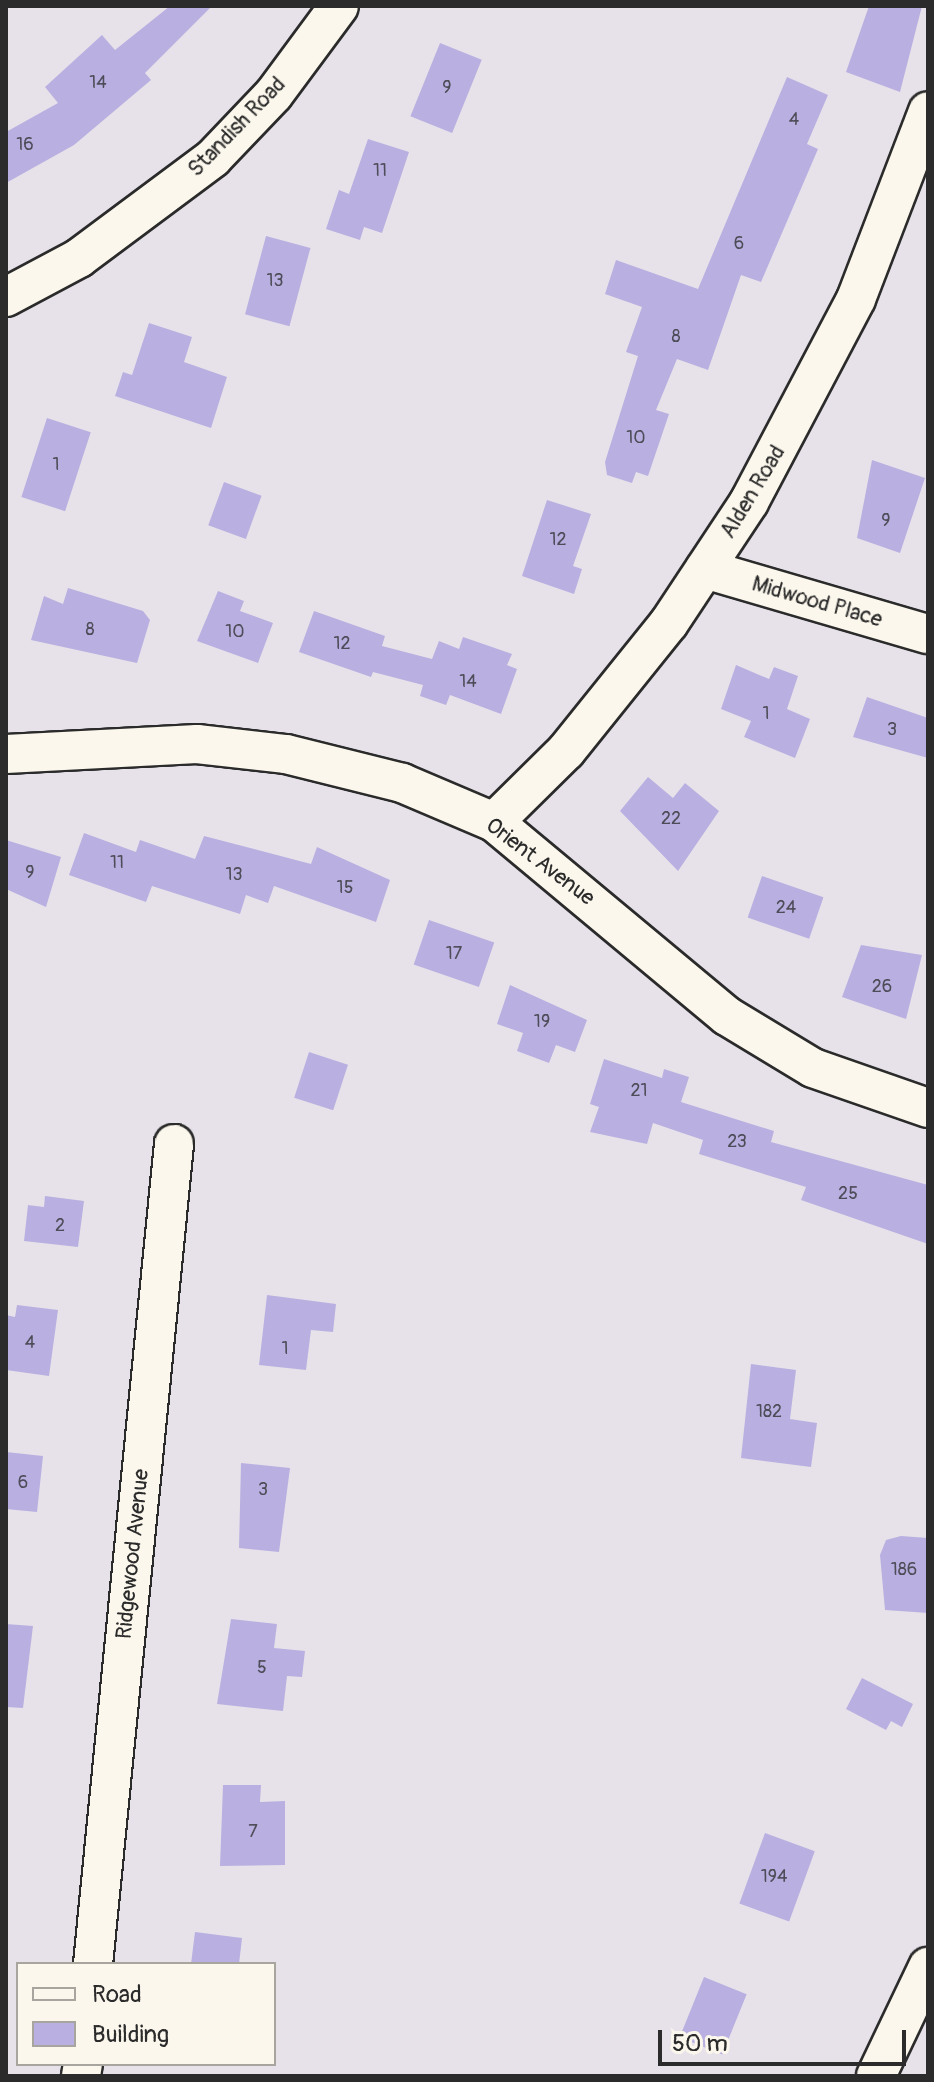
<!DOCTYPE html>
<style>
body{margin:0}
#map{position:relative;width:934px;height:2082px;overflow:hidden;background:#e7e2e9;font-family:Pangolin,sans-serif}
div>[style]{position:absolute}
.building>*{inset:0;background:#b9b0e1;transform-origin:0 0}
.roads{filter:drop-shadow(2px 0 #2b2b2b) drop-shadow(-2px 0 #2b2b2b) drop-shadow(0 2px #2b2b2b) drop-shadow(0 -2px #2b2b2b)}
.minor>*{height:38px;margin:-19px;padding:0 19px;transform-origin:19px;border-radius:19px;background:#fbf7ec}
span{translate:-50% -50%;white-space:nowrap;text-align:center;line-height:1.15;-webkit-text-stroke:6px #fbf7ec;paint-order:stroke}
.number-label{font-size:18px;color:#4e4c58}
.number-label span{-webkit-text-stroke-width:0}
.street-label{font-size:22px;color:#2b2b2b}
.frame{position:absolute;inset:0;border:8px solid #2b2b2b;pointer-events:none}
.legend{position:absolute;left:16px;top:1962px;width:260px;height:104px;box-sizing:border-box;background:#fbf7ec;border:2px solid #a8a59f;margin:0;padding:10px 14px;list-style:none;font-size:24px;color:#2b2b2b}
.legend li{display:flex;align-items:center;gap:16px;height:40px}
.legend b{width:40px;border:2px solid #a8a59f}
.scale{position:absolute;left:658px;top:2030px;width:248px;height:36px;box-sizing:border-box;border:4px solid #2b2b2b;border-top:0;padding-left:10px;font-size:24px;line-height:28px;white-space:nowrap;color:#2b2b2b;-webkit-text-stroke:6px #fbf7ec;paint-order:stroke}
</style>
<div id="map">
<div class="building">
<i style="clip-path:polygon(170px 6px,212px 6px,145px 73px,151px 80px,74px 145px,6px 183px,6px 132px,58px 103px,45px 87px,102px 35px,115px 50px)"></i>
<i style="clip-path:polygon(869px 6px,922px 6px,900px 92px,846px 72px)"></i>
<i style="left:440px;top:43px;width:45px;height:79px;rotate:22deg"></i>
<i style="clip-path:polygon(787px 77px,828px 95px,807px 144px,818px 149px,761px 282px,741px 275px,708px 370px,677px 359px,656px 410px,669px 414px,648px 476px,636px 472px,632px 483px,607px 475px,605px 462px,638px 356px,626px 352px,642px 307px,605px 294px,616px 260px,698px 289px)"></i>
<i style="clip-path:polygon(368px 139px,409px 152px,382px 233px,364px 227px,360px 240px,326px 229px,339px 190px,349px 194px)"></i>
<i style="left:266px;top:236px;width:46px;height:81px;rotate:15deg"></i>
<i style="clip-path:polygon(149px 323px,192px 337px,184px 362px,227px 377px,211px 428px,115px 396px,123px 372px,132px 375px)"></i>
<i style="left:47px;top:418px;width:46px;height:83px;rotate:18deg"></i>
<i style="clip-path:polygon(872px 460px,925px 478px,900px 553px,857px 538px)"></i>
<i style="left:224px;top:482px;width:40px;height:46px;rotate:20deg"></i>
<i style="clip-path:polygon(547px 500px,591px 514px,573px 566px,582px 569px,574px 594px,522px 576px)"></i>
<i style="clip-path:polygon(68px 588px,143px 611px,150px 620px,137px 663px,31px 640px,44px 596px,63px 604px)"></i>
<i style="clip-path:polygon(218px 591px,244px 601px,240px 611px,273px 623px,258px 663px,197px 641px)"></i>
<i style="clip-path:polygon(314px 611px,385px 636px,382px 646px,432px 659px,439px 641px,459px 649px,463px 637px,512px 654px,507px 665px,517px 669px,501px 714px,450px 695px,446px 705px,420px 696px,423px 685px,373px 672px,371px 677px,299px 652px)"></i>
<i style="clip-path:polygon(736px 665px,769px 679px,774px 667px,798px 676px,787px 709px,810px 719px,795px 758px,744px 737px,751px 721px,721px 709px)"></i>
<i style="clip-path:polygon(867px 697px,928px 718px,928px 758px,853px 737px)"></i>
<i style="clip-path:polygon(648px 777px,673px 798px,685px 783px,719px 811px,678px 871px,620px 811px)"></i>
<i style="clip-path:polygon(84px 833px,136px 852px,140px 840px,195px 859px,204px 836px,311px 864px,317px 847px,390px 880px,376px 922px,274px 886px,268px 903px,246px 895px,240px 914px,152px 886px,146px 902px,69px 875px)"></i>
<i style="clip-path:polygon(6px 840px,61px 857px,46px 907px,6px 889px)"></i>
<i style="left:762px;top:876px;width:65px;height:44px;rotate:19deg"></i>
<i style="left:429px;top:920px;width:69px;height:47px;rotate:19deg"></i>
<i style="clip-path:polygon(861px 945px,922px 955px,906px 1019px,842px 997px)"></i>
<i style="clip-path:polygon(510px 985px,587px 1020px,575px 1052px,556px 1045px,549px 1063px,517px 1051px,523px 1033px,497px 1024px)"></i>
<i style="left:309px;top:1052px;width:41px;height:48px;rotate:18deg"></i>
<i style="clip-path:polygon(604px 1059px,662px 1078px,664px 1069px,689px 1077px,681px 1102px,774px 1131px,771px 1142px,928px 1185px,928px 1244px,801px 1200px,806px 1187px,699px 1154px,703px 1140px,653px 1123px,647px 1144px,590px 1132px,599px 1107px,590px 1104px)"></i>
<i style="clip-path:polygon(45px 1196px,84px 1201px,78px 1247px,24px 1241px,28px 1205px,44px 1207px)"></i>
<i style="clip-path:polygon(267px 1295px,336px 1304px,333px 1332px,311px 1330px,306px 1370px,259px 1365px)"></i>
<i style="clip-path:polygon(17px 1305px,58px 1310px,49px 1376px,6px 1370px,6px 1315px,15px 1317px)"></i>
<i style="clip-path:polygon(751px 1364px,796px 1370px,790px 1419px,817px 1423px,811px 1467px,741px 1458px)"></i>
<i style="clip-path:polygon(6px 1452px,43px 1456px,37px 1512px,6px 1509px)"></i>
<i style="clip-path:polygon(241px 1463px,290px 1468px,279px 1552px,239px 1548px)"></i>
<i style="clip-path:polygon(901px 1536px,928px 1538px,928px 1613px,885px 1610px,880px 1555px,886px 1540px)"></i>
<i style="clip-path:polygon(231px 1619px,277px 1624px,274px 1648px,305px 1651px,302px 1677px,287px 1676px,283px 1711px,217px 1704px)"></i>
<i style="clip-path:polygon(6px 1624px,33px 1626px,23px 1708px,6px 1707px)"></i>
<i style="clip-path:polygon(862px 1678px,913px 1704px,902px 1727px,891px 1721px,886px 1730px,846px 1709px)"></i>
<i style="clip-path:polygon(223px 1785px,261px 1785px,260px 1802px,285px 1801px,285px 1865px,220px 1866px)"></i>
<i style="left:765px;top:1833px;width:53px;height:75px;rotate:20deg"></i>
<i style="clip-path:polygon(195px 1932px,242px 1938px,239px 1964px,191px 1964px)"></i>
<i style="left:704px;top:1977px;width:46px;height:65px;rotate:22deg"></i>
</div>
<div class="roads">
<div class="minor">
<i style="left:6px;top:297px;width:83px;rotate:-28.1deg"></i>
<i style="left:79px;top:258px;width:167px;rotate:-36.7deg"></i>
<i style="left:213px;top:158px;width:88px;rotate:-46.4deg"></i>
<i style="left:274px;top:94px;width:109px;rotate:-53.5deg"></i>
<i style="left:705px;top:569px;width:232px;rotate:16.3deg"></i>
<i style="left:6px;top:754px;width:191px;rotate:-3deg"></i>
<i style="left:197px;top:744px;width:90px;rotate:6.4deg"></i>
<i style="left:286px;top:754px;width:120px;rotate:14deg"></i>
<i style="left:402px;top:783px;width:100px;rotate:23deg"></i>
<i style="left:494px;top:822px;width:303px;rotate:39.8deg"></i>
<i style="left:727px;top:1016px;width:100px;rotate:31.2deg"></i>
<i style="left:813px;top:1068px;width:122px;rotate:19.2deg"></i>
<i style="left:494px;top:822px;width:101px;rotate:-44.6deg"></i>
<i style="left:566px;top:751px;width:164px;rotate:-51.2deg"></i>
<i style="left:669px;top:623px;width:145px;rotate:-56.5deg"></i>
<i style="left:749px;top:502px;width:229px;rotate:-62.2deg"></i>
<i style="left:856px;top:299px;width:201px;rotate:-69deg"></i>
<i style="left:93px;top:1964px;width:824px;rotate:-84.36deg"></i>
<i style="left:81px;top:2076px;width:12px;rotate:-81deg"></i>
<i style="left:876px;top:2076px;width:121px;rotate:-64.5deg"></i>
</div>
</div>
<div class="number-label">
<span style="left:98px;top:83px">14</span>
<span style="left:447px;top:88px">9</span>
<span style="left:794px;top:120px">4</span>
<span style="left:25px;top:145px">16</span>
<span style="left:380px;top:171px">11</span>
<span style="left:739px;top:244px">6</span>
<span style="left:275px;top:281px">13</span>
<span style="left:676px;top:337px">8</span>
<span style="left:636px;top:438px">10</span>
<span style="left:56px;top:465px">1</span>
<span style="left:886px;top:521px">9</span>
<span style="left:558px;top:540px">12</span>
<span style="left:90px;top:630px">8</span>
<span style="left:235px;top:632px">10</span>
<span style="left:342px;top:644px">12</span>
<span style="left:468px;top:682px">14</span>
<span style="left:766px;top:714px">1</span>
<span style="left:892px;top:730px">3</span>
<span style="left:671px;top:819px">22</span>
<span style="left:117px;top:863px">11</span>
<span style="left:30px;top:873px">9</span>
<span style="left:234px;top:875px">13</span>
<span style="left:345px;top:888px">15</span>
<span style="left:786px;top:908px">24</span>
<span style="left:454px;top:954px">17</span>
<span style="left:882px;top:987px">26</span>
<span style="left:542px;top:1022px">19</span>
<span style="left:639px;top:1091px">21</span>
<span style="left:737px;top:1142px">23</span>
<span style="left:848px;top:1194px">25</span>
<span style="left:60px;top:1226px">2</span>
<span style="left:30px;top:1343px">4</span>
<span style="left:285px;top:1349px">1</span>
<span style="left:769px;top:1412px">182</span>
<span style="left:23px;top:1483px">6</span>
<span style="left:263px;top:1490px">3</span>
<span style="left:904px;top:1570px">186</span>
<span style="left:262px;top:1668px">5</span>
<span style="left:253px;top:1832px">7</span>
<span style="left:774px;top:1877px">194</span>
</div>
<div class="street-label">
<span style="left:237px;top:127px;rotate:-46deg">Standish Road</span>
<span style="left:753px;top:492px;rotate:-59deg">Alden Road</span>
<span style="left:817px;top:602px;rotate:16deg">Midwood Place</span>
<span style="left:540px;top:862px;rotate:37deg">Orient Avenue</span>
<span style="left:133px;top:1554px;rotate:-84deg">Ridgewood Avenue</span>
</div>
<div class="frame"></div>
<ul class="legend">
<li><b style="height:10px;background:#fbf7ec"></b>Road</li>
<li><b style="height:22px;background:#b9b0e1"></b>Building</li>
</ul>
<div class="scale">50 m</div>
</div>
